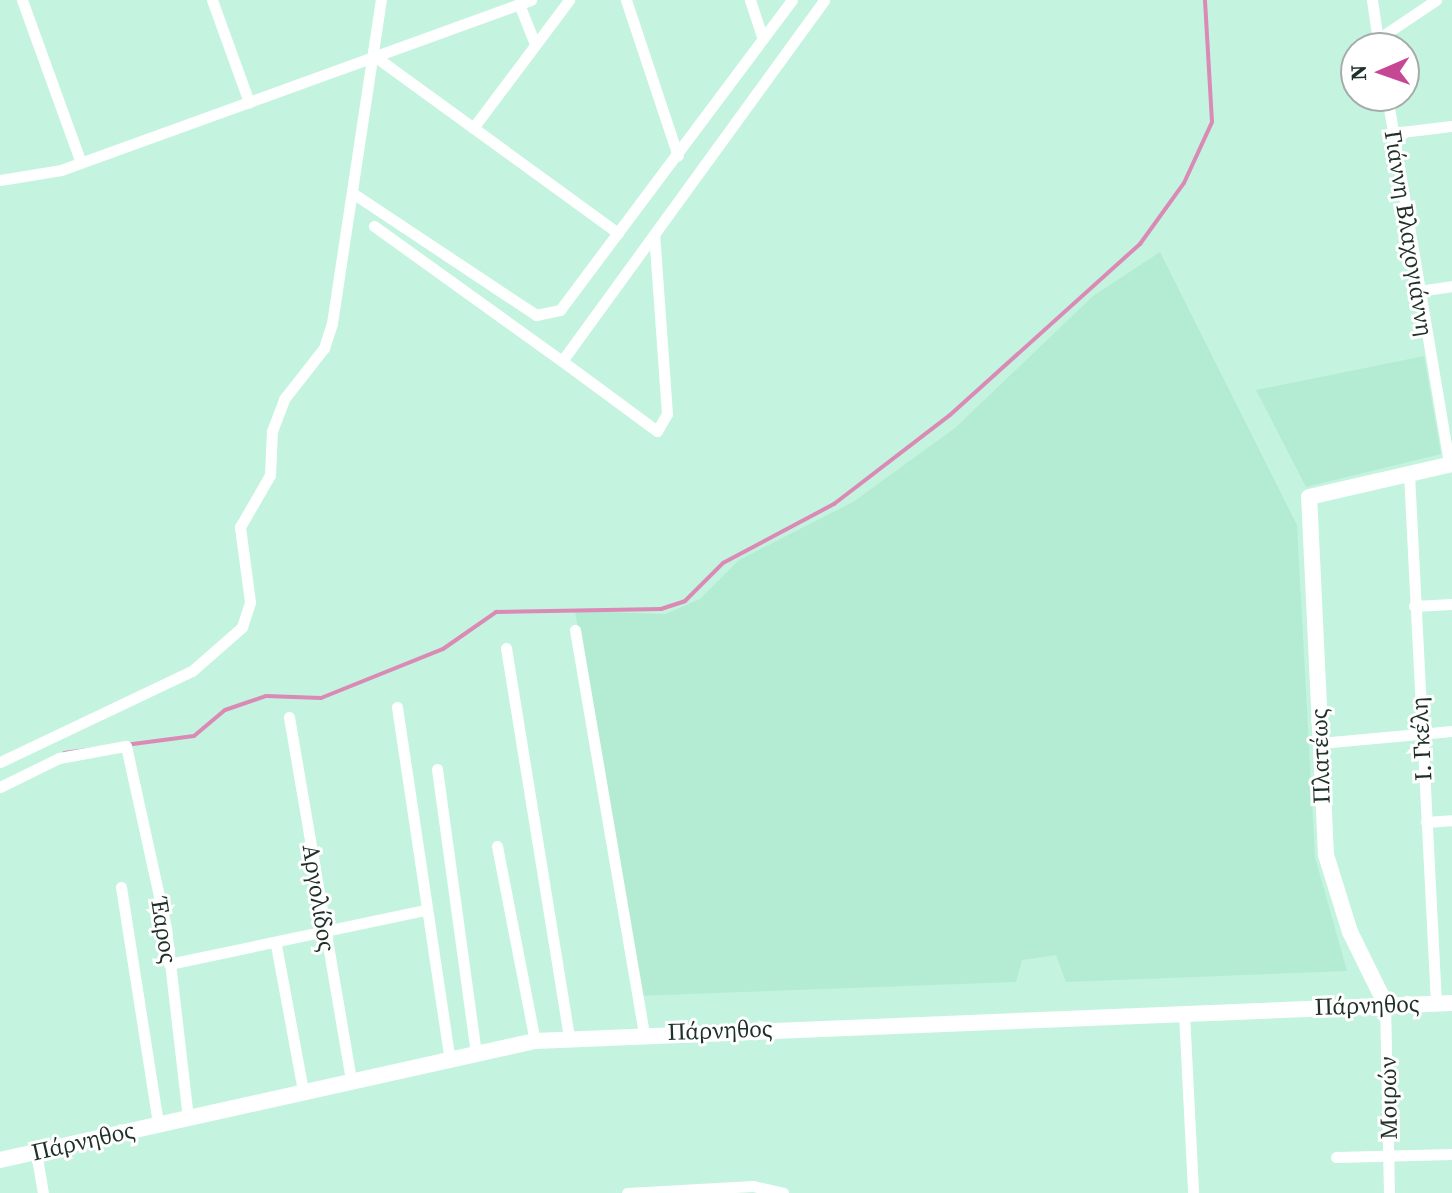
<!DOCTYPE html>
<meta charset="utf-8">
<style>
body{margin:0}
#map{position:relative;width:1452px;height:1193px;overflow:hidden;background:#c4f4df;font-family:"Source Serif 4",serif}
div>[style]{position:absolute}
.built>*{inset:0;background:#b3ecd3}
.stream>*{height:4px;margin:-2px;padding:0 2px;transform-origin:2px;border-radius:2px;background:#da8ab5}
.street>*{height:11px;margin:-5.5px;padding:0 5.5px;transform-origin:5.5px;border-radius:5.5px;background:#fff}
.secondary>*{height:16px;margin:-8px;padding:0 8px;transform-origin:8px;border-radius:8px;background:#fff}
span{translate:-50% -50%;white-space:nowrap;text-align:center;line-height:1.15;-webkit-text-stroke:6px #fff;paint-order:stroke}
.street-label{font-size:24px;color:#1e3028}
.north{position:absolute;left:1340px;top:32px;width:80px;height:80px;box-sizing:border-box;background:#fff;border:2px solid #a5aca9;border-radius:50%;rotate:268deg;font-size:22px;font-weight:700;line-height:32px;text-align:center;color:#1e3028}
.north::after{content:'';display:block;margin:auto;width:28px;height:36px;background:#c64894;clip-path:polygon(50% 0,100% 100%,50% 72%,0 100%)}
</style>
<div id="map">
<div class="built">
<i style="clip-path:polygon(1160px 252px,1297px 525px,1315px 857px,1347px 971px,1066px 982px,1056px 955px,1022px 960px,1016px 982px,636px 996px,575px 611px,665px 614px,700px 599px,739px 560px,853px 502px,955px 428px,1093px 296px)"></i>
<i style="clip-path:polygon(1424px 356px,1441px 454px,1306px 487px,1256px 390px)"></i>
</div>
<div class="stream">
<i style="left:64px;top:753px;width:131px;rotate:-7.5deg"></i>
<i style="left:194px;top:736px;width:40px;rotate:-40deg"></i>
<i style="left:225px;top:710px;width:43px;rotate:-18.9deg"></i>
<i style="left:266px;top:696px;width:55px;rotate:2.1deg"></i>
<i style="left:321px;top:698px;width:131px;rotate:-21.9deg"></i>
<i style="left:443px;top:649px;width:65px;rotate:-34.9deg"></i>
<i style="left:496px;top:612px;width:165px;rotate:-1deg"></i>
<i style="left:661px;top:609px;width:25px;rotate:-18deg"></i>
<i style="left:685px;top:601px;width:54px;rotate:-45deg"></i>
<i style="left:723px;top:563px;width:126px;rotate:-28deg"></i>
<i style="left:834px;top:504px;width:146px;rotate:-37.5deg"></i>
<i style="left:950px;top:415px;width:256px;rotate:-42deg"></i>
<i style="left:1140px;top:244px;width:75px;rotate:-54.2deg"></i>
<i style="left:1184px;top:183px;width:67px;rotate:-65.3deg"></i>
<i style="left:1212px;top:122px;width:122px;rotate:-93.3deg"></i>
</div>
<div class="street">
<i style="left:22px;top:0;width:173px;rotate:70.1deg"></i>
<i style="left:212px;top:0;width:109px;rotate:70.1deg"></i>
<i style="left:626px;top:0;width:164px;rotate:71.6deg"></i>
<i style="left:750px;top:0;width:41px;rotate:71.6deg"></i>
<i style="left:1372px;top:0;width:49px;rotate:81.7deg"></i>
<i style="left:519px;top:4px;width:43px;rotate:68.2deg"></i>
<i style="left:1378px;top:39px;width:70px;rotate:-33.9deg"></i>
<i style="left:373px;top:55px;width:303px;rotate:36deg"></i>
<i style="left:1387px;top:96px;width:373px;rotate:80.4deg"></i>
<i style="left:473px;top:128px;width:160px;rotate:-53.1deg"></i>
<i style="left:1393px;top:133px;width:59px;rotate:-6.8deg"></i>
<i style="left:0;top:180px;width:62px;rotate:-9.3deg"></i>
<i style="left:61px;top:170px;width:500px;rotate:-19.9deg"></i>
<i style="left:354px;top:194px;width:219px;rotate:33.6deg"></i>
<i style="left:536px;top:315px;width:25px;rotate:-12deg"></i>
<i style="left:560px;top:310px;width:387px;rotate:-53.2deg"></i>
<i style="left:374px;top:226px;width:231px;rotate:35.7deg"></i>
<i style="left:562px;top:361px;width:446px;rotate:-54deg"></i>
<i style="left:1418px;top:291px;width:34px;rotate:-8deg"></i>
<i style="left:562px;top:361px;width:118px;rotate:36.4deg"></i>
<i style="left:657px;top:431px;width:20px;rotate:-60deg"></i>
<i style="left:667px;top:414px;width:180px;rotate:-94.1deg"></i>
<i style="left:1409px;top:474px;width:531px;rotate:87.08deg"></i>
<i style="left:1414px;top:606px;width:38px;rotate:-3deg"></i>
<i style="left:575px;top:630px;width:409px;rotate:80.3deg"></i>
<i style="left:506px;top:648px;width:395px;rotate:80.8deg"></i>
<i style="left:397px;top:707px;width:357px;rotate:81.5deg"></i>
<i style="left:289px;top:717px;width:367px;rotate:80.3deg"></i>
<i style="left:1320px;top:743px;width:133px;rotate:-5.2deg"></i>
<i style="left:0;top:762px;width:212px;rotate:-25.4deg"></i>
<i style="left:192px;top:671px;width:67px;rotate:-41.3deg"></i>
<i style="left:242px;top:627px;width:26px;rotate:-72deg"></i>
<i style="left:250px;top:602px;width:76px;rotate:-97.6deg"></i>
<i style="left:240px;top:527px;width:60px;rotate:-60deg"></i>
<i style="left:270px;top:475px;width:44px;rotate:-87.4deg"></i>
<i style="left:272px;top:431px;width:34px;rotate:-69deg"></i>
<i style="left:284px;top:399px;width:65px;rotate:-51.9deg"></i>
<i style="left:324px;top:348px;width:26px;rotate:-72deg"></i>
<i style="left:332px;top:323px;width:327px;rotate:-81.4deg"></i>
<i style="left:437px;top:769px;width:287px;rotate:82.2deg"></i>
<i style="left:0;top:787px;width:66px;rotate:-26.2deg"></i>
<i style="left:59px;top:758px;width:68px;rotate:-10.2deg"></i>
<i style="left:126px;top:746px;width:186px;rotate:77.6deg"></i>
<i style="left:166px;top:928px;width:190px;rotate:83.4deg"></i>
<i style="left:1426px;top:822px;width:26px;rotate:-4deg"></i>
<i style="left:497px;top:846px;width:199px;rotate:79deg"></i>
<i style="left:121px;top:887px;width:239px;rotate:81.1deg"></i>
<i style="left:276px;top:945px;width:147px;rotate:79.5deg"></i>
<i style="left:169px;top:964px;width:262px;rotate:-11.9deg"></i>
<i style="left:1385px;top:1003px;width:190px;rotate:88.8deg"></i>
<i style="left:1184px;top:1013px;width:180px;rotate:87.1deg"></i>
<i style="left:36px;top:1152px;width:42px;rotate:80.3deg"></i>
<i style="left:1336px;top:1157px;width:116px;rotate:-1.5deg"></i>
<i style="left:627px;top:1193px;width:126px;rotate:-3.2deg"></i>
<i style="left:753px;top:1186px;width:31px;rotate:13deg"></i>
</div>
<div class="secondary">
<i style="left:1385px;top:1003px;width:79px;rotate:-116.2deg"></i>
<i style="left:1350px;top:932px;width:81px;rotate:-107.3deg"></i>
<i style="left:1326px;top:855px;width:358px;rotate:-92.7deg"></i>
<i style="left:1309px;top:497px;width:147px;rotate:-13deg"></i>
<i style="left:0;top:1160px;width:548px;rotate:-12.54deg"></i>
<i style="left:535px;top:1041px;width:918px;rotate:-2.37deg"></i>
</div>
<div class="street-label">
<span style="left:1409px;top:233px;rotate:81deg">Γιάννη Βλαχογιάννη</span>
<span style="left:1421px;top:739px;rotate:-93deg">Ι. Γκέλη</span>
<span style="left:1320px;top:756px;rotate:-92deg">Πλατέως</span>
<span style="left:319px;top:898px;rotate:81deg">Αργολίδος</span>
<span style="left:164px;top:930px;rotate:81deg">Έαρος</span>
<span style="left:1367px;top:1005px;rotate:-2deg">Πάρνηθος</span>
<span style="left:720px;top:1030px;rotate:-2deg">Πάρνηθος</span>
<span style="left:1388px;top:1098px;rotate:-91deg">Μοιρών</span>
<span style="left:83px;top:1141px;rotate:-13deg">Πάρνηθος</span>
</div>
<div class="north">N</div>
</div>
